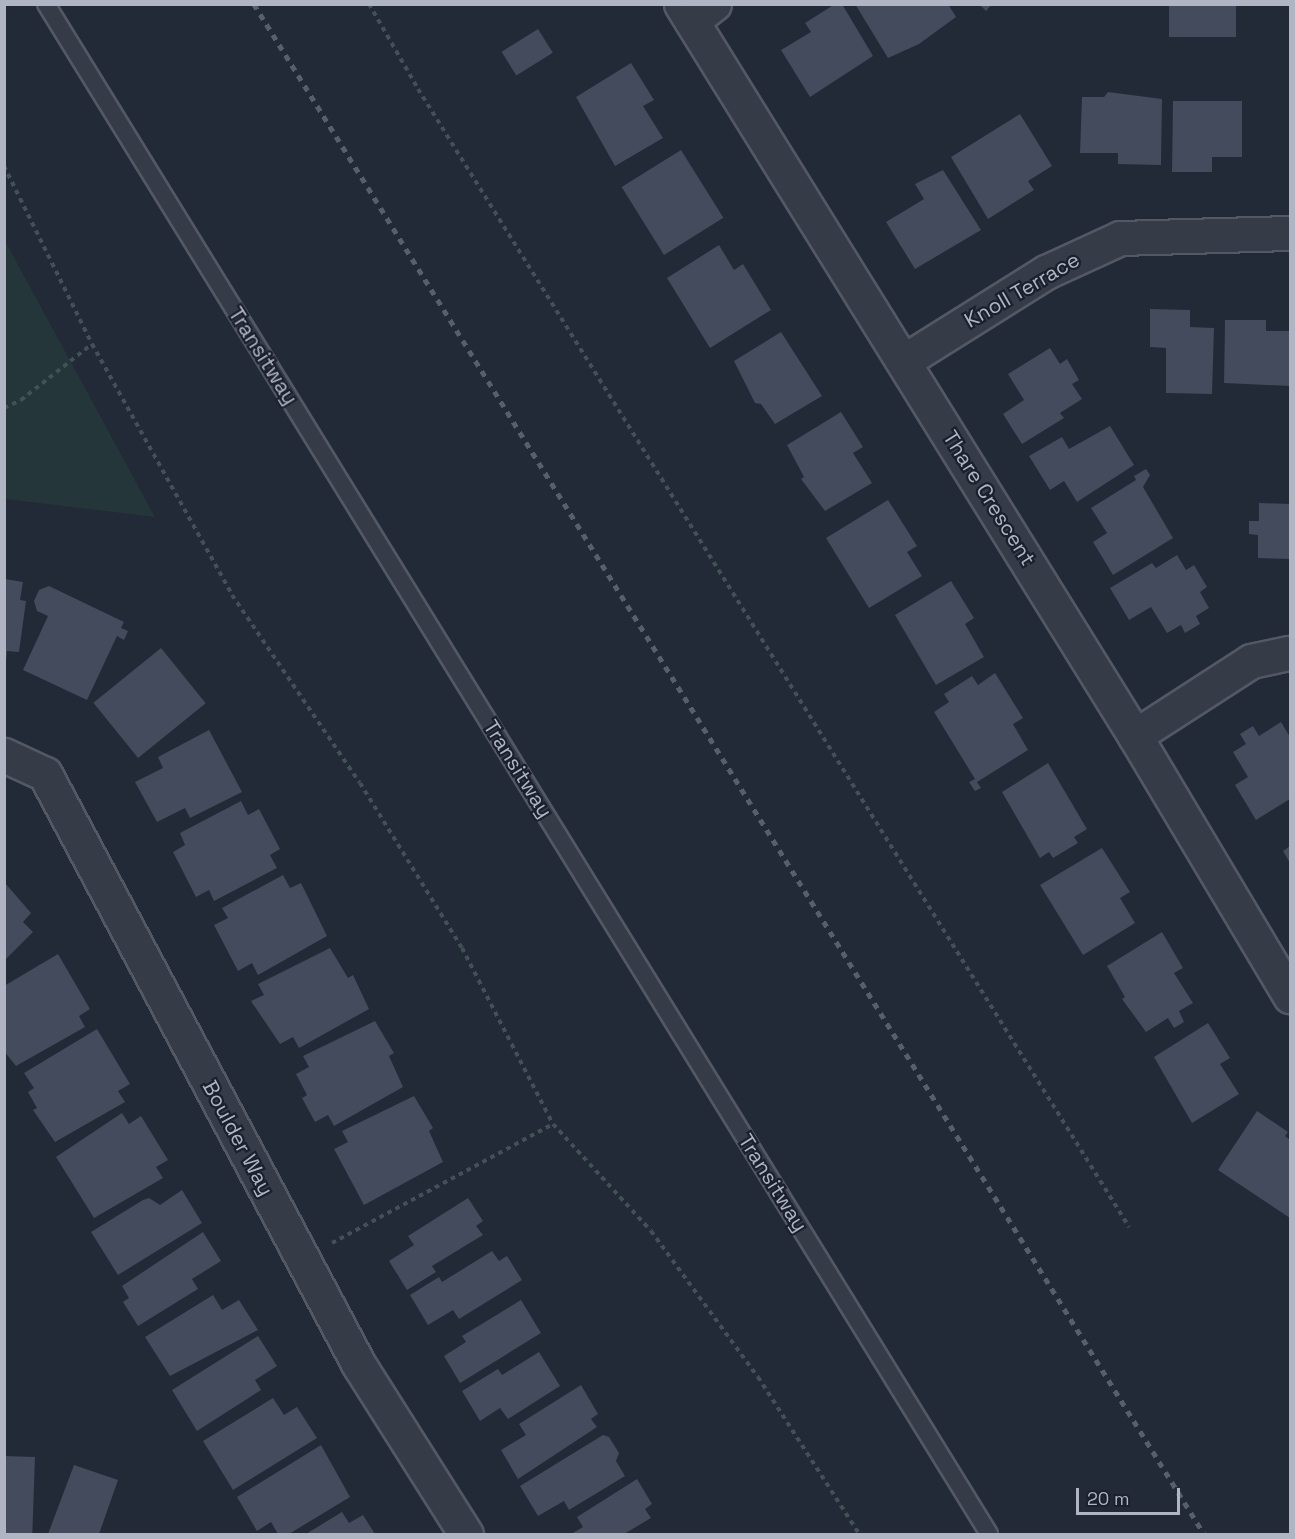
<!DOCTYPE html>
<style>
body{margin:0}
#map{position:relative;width:1295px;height:1539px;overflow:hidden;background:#222937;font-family:"Space Grotesk",sans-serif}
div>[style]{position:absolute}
.green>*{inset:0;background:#243639}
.building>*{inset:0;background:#434b5c;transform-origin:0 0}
.path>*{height:4px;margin-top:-2px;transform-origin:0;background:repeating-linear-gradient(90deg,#415155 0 4.5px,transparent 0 9px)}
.roads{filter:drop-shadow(2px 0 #535865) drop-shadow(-2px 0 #535865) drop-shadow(0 2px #535865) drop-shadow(0 -2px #535865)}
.lane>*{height:16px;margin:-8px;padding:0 8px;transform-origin:8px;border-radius:8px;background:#353b47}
.street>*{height:33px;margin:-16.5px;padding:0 16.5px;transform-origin:16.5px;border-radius:16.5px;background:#353b47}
.rail>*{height:4.5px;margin-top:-2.25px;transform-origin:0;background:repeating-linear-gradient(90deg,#575e6e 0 6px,transparent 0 12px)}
span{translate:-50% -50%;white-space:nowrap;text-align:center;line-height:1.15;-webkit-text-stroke:4.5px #1a202c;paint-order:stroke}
.street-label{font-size:21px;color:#b0b5c4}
.frame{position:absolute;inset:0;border:6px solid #b0b5c4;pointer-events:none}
.scale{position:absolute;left:1076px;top:1488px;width:104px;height:27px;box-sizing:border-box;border:3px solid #b0b5c4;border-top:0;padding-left:8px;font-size:18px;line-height:21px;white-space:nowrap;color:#b0b5c4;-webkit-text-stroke:4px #1a202c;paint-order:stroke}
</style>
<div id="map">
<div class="green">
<i style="clip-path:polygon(4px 239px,54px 331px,155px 517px,5px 499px)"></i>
</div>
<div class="building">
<i style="clip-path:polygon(835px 4px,842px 4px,873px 56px,810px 97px,781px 50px,811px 32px,805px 23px)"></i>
<i style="clip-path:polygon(855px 4px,948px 4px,956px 17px,919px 44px,888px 58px)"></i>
<i style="clip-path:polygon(979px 4px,992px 4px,986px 11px)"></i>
<i style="left:1169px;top:4px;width:67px;height:33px"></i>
<i style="left:538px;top:29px;width:28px;height:43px;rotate:58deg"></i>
<i style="clip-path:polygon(631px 63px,654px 100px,643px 106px,663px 138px,615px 166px,576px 97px)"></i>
<i style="clip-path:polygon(1108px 92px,1162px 99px,1161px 165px,1118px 164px,1118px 153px,1080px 153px,1082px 97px,1104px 97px)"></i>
<i style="clip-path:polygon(1173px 101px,1242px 101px,1242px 157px,1212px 157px,1212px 172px,1172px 172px)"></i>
<i style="clip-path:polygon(1020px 114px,1052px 166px,1028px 181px,1034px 190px,988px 219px,951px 157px)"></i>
<i style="left:681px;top:150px;width:80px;height:70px;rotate:58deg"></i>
<i style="clip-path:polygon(943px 170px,981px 230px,915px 269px,886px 222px,924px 199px,915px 184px)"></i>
<i style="clip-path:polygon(719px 245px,734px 270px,743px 264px,771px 310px,710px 348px,667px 278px)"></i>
<i style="clip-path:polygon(1150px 309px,1190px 310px,1190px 327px,1214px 328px,1212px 394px,1166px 393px,1166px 348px,1150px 347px)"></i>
<i style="clip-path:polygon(1225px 320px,1266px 320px,1266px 331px,1290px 331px,1290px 386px,1224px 383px)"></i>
<i style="clip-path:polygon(781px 332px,822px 396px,775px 424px,761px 404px,755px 403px,734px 361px)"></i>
<i style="clip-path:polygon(1050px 348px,1060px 364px,1067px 359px,1079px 380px,1072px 384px,1082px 399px,1060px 413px,1064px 418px,1022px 444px,1003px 414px,1024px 400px,1008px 374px)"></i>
<i style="clip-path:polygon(841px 412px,863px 447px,853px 453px,872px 483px,825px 511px,801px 479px,804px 477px,787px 445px)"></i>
<i style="clip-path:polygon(1110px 426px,1134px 465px,1077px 502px,1064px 481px,1050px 490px,1029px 456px,1062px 437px,1069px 449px)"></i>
<i style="clip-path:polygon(1146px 469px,1150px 475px,1143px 487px,1173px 538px,1113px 575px,1093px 542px,1107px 533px,1091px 508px,1136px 480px,1134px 476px)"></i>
<i style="clip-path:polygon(888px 500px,917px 546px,907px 552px,922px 576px,869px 608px,826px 538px)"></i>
<i style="clip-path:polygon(1259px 503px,1290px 504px,1290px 559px,1258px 558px,1258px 535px,1249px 534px,1249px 521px,1259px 521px)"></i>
<i style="clip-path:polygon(1177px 555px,1186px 570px,1194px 565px,1207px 587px,1200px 592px,1209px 608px,1196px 616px,1200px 624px,1185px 633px,1181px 625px,1167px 633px,1151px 607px,1129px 620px,1110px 588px,1152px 563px,1156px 568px)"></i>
<i style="clip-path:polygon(5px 579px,23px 582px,20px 600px,26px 601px,19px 652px,7px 651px,6px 661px)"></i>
<i style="clip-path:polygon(951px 581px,974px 618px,965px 624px,984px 657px,936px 685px,895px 615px)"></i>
<i style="clip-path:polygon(49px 586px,124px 622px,121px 628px,128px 631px,124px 640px,117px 636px,87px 700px,23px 670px,48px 616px,37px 611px,34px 601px,39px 590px)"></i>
<i style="left:161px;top:648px;width:71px;height:87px;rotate:51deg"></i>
<i style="clip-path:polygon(995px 673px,1023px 718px,1013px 724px,1028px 750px,977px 782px,981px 788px,975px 791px,969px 782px,975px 779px,934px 712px,949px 702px,944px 694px,972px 676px,978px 685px)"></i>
<i style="clip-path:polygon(1281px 722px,1290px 737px,1290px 799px,1256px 820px,1235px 785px,1248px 777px,1233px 752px,1246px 744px,1240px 734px,1253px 726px,1259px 736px)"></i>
<i style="clip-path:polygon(209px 730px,242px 792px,190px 818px,185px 808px,157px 822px,135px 782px,163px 768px,158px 757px)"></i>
<i style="clip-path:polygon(1048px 763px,1087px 829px,1074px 837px,1078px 843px,1053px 858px,1049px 852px,1040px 858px,1002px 792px)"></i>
<i style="clip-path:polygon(241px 801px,248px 815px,259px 809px,280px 849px,270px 855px,277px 868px,214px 901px,209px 890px,196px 897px,173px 852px,185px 845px,180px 833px)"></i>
<i style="clip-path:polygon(1290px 846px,1290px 863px,1283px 851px)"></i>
<i style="clip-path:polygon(1102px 848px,1130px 892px,1120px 898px,1135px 923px,1083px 955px,1040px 885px)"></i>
<i style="clip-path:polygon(283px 875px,290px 888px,301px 883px,327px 936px,258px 975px,252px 963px,238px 971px,214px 925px,228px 918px,222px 908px)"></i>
<i style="clip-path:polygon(5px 883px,31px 913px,23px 922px,33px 932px,5px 960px)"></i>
<i style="clip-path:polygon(1162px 932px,1183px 968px,1174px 973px,1193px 1003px,1179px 1011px,1184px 1022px,1174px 1028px,1168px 1018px,1146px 1032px,1122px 999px,1125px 997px,1107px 966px)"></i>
<i style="clip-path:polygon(330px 948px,348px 978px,353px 975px,369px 1009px,299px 1048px,293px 1037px,280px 1044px,251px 1001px,264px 995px,258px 984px)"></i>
<i style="clip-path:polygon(58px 954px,90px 1009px,79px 1016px,85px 1027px,16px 1066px,4px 1051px,4px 986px)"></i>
<i style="clip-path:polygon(375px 1021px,394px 1053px,389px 1056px,403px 1087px,334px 1126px,328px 1115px,315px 1122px,302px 1098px,307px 1095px,296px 1074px,309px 1067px,303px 1056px)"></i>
<i style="clip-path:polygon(1208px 1023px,1230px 1058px,1220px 1064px,1239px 1094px,1192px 1123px,1154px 1057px)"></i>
<i style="clip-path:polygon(97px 1029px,130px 1084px,118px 1091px,125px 1102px,55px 1142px,33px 1110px,37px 1108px,28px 1092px,34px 1088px,24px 1073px)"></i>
<i style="clip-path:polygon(414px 1096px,433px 1128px,429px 1131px,443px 1162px,364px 1205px,334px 1149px,348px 1142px,342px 1131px)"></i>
<i style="clip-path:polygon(1257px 1111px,1288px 1132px,1285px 1136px,1290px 1140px,1290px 1218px,1218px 1170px)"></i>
<i style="clip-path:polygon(122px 1113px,129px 1124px,141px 1116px,168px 1160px,156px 1167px,163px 1178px,94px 1218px,56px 1157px)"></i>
<i style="clip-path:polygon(182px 1190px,202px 1223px,118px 1275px,91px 1232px,143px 1200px,149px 1198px,160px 1205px)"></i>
<i style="clip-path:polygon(468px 1198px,483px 1221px,476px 1226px,483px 1235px,432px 1266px,436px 1272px,407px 1290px,389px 1261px,414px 1245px,408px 1236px)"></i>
<i style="clip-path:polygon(203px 1232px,221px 1261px,192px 1279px,198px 1289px,138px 1326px,123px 1302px,129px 1298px,122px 1286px)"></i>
<i style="clip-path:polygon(492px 1251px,499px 1261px,507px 1256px,522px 1280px,459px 1319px,453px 1310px,428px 1325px,410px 1295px,439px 1277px,442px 1282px)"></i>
<i style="clip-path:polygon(213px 1295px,222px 1310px,239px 1300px,258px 1330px,170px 1376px,145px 1337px)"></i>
<i style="clip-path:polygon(521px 1300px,541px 1333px,460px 1383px,444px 1356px,466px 1342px,462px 1336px)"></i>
<i style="clip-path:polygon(258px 1336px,277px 1366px,255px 1380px,261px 1390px,197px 1431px,172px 1390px)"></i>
<i style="clip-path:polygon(539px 1352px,560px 1386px,508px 1419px,500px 1408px,480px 1421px,462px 1391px,498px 1369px,502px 1375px)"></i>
<i style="clip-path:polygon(581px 1385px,598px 1414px,591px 1419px,597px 1427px,518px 1479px,501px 1450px,526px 1435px,519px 1424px)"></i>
<i style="clip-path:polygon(273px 1398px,284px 1415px,297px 1407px,317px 1438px,233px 1490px,203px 1441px)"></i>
<i style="clip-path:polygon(603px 1435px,609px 1437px,619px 1453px,616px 1461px,625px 1476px,569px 1510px,564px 1501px,538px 1516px,520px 1486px)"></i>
<i style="clip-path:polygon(321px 1445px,350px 1497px,289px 1534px,278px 1534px,271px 1522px,257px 1531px,237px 1497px)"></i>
<i style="left:4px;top:1456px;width:31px;height:78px;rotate:2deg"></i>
<i style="clip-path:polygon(74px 1465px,118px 1480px,99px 1534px,48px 1534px)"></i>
<i style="clip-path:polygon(637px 1479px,652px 1504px,645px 1509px,651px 1518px,624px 1534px,571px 1534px,583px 1527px,577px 1517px)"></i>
<i style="clip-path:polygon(342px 1512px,349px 1523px,363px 1515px,375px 1534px,306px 1534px)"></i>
</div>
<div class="path">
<i style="left:369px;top:4px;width:98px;rotate:60deg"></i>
<i style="left:418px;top:89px;width:1342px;rotate:58deg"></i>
<i style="left:4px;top:166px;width:199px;rotate:63.7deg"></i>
<i style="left:92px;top:344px;width:287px;rotate:60.8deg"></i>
<i style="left:232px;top:595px;width:227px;rotate:55.8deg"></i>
<i style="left:360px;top:783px;width:194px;rotate:58.3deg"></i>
<i style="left:462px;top:948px;width:198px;rotate:62.7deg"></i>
<i style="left:553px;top:1124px;width:145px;rotate:47.5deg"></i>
<i style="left:651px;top:1231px;width:181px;rotate:53.8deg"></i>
<i style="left:758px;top:1377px;width:187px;rotate:57.2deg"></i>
<i style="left:4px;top:408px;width:19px;rotate:-25deg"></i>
<i style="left:21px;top:400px;width:90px;rotate:-38.3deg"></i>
<i style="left:332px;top:1243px;width:251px;rotate:-28.3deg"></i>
</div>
<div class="roads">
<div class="lane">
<i style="left:46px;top:4px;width:1797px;rotate:58.35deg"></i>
</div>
<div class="street">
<i style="left:681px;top:4px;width:861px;rotate:58.19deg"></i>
<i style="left:1135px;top:736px;width:303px;rotate:59.2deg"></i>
<i style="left:692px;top:21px;width:28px;rotate:-38deg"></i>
<i style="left:904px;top:361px;width:168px;rotate:-32.1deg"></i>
<i style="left:1046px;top:272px;width:81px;rotate:-24.7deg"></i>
<i style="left:1120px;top:238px;width:170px;rotate:-1.7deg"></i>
<i style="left:1135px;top:736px;width:138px;rotate:-32.9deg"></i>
<i style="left:1251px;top:661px;width:40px;rotate:-12deg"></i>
<i style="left:4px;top:755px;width:45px;rotate:24.9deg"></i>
<i style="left:45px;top:774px;width:669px;rotate:62.02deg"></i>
<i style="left:359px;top:1365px;width:200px;rotate:57.7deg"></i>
</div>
</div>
<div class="rail">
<i style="left:254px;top:4px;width:1801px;rotate:58.16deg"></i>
</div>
<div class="street-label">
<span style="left:1022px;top:290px;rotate:-30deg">Knoll Terrace</span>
<span style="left:263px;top:356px;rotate:58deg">Transitway</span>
<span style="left:989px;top:498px;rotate:58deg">Thare Crescent</span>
<span style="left:518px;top:769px;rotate:58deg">Transitway</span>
<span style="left:238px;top:1138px;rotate:62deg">Boulder Way</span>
<span style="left:773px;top:1183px;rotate:58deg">Transitway</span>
</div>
<div class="frame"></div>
<div class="scale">20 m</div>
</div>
